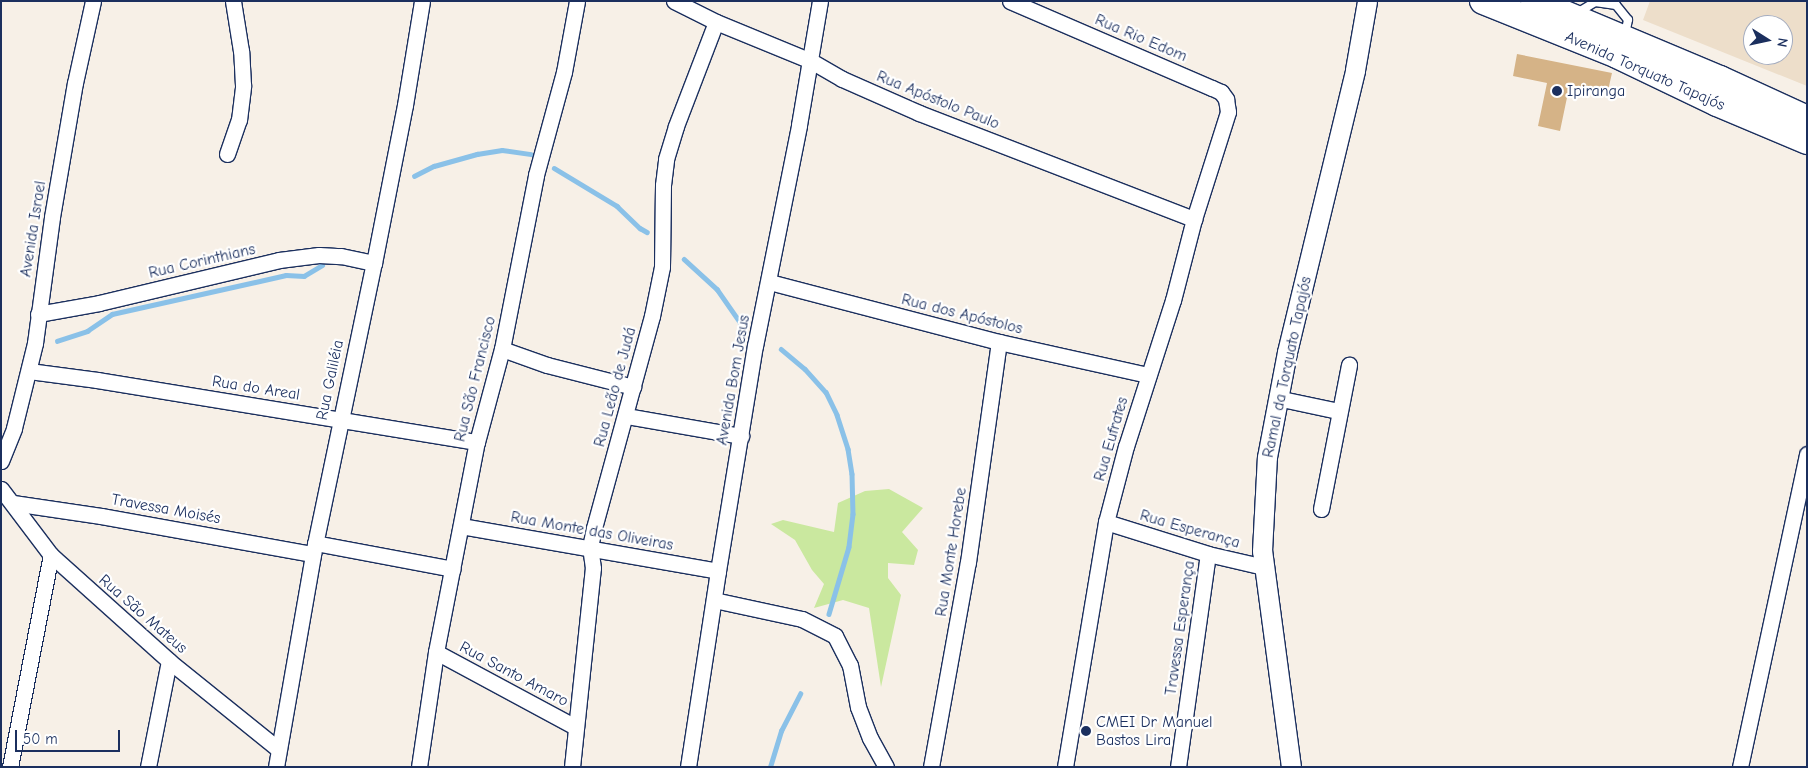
<!DOCTYPE html>
<meta charset="utf-8">
<style>
body{margin:0}
#map{position:relative;width:1808px;height:768px;overflow:hidden;background:#f7f0e7;font-family:"Comic Neue",sans-serif}
div>[style]{position:absolute}
.built>*{inset:0;background:#eddeca}
.green>*{inset:0;background:#cae89f}
.stream>*{height:4.5px;margin:-2.25px;padding:0 2.25px;transform-origin:2.25px;border-radius:2.25px;background:#8ac1e8}
.building>*{inset:0;background:#d5b387}
.roads{filter:drop-shadow(1px 0 #1b2f5e) drop-shadow(-1px 0 #1b2f5e) drop-shadow(0 1px #1b2f5e) drop-shadow(0 -1px #1b2f5e)}
.service>*{height:8px;margin:-4px;padding:0 4px;transform-origin:4px;border-radius:4px;background:#fff}
.minor>*{height:15px;margin:-7.5px;padding:0 7.5px;transform-origin:7.5px;border-radius:7.5px;background:#fff}
.tertiary>*{height:19px;margin:-9.5px;padding:0 9.5px;transform-origin:9.5px;border-radius:9.5px;background:#fff}
.trunk>*{height:26px;margin:-13px;padding:0 13px;transform-origin:13px;border-radius:13px;background:#fff}
.dots>*{width:14px;height:14px;translate:-50% -50%;box-sizing:border-box;border:2px solid #fff;border-radius:50%}
span{translate:-50% -50%;white-space:nowrap;text-align:center;line-height:1.15;-webkit-text-stroke:4.5px #fff;paint-order:stroke}
.street-label{font-size:16px;color:#1b2f5e}
.poi-label{font-size:16px;color:#1b2f5e}
.left{translate:0 -50%;text-align:left}
.frame{position:absolute;inset:0;border:2px solid #1b2f5e;pointer-events:none}
.north{position:absolute;left:1743px;top:15px;width:50px;height:50px;box-sizing:border-box;background:#fff;border:1px solid #a4acbf;border-radius:50%;rotate:100deg;font-size:14px;font-weight:700;line-height:20px;text-align:center;color:#1b2f5e}
.north::after{content:'';display:block;margin:auto;width:18px;height:22px;background:#1b2f5e;clip-path:polygon(50% 0,100% 100%,50% 72%,0 100%)}
.scale{position:absolute;left:15px;top:730px;width:105px;height:22px;box-sizing:border-box;border:2px solid #1b2f5e;border-top:0;padding-left:6px;font-size:15px;line-height:18px;white-space:nowrap;color:#1b2f5e;-webkit-text-stroke:4px #fff;paint-order:stroke}
</style>
<div id="map">
<div class="built">
<i style="clip-path:polygon(evenodd,1650px 1px,1807px 1px,1807px 86px,1643px 20px,1650px 1px,1753px 25px,1783px 25px,1783px 55px,1753px 55px,1753px 25px)"></i>
</div>
<div class="green">
<i style="clip-path:polygon(889px 489px,923px 508px,902px 532px,918px 550px,914px 565px,888px 563px,888px 578px,901px 595px,881px 687px,869px 608px,843px 600px,814px 608px,824px 584px,812px 570px,795px 540px,771px 524px,783px 520px,834px 532px,838px 503px,865px 491px)"></i>
</div>
<div class="stream">
<i style="left:554px;top:168px;width:74px;rotate:31.1deg"></i>
<i style="left:617px;top:206px;width:32px;rotate:44deg"></i>
<i style="left:640px;top:228px;width:8px;rotate:30deg"></i>
<i style="left:414px;top:176px;width:22px;rotate:-27deg"></i>
<i style="left:434px;top:166px;width:45px;rotate:-15.6deg"></i>
<i style="left:477px;top:154px;width:25px;rotate:-9deg"></i>
<i style="left:502px;top:150px;width:29px;rotate:8deg"></i>
<i style="left:684px;top:259px;width:45px;rotate:42.3deg"></i>
<i style="left:717px;top:289px;width:44px;rotate:55.2deg"></i>
<i style="left:57px;top:341px;width:32px;rotate:-18deg"></i>
<i style="left:87px;top:331px;width:30px;rotate:-34deg"></i>
<i style="left:112px;top:314px;width:178px;rotate:-12.6deg"></i>
<i style="left:286px;top:275px;width:18px;rotate:3deg"></i>
<i style="left:304px;top:276px;width:21px;rotate:-31deg"></i>
<i style="left:781px;top:349px;width:31px;rotate:40deg"></i>
<i style="left:805px;top:369px;width:31px;rotate:48deg"></i>
<i style="left:826px;top:392px;width:25px;rotate:64deg"></i>
<i style="left:837px;top:415px;width:36px;rotate:72deg"></i>
<i style="left:848px;top:449px;width:25px;rotate:81deg"></i>
<i style="left:852px;top:474px;width:40px;rotate:88.6deg"></i>
<i style="left:853px;top:514px;width:33px;rotate:97deg"></i>
<i style="left:849px;top:547px;width:70px;rotate:106.6deg"></i>
<i style="left:770px;top:767px;width:38px;rotate:-73deg"></i>
<i style="left:781px;top:731px;width:42px;rotate:-62.8deg"></i>
</div>
<div class="building">
<i style="clip-path:polygon(1517px 54px,1612px 73px,1607px 95px,1569px 88px,1560px 131px,1538px 126px,1547px 83px,1513px 76px)"></i>
</div>
<div class="roads">
<div class="service">
<i style="left:1577px;top:13px;width:21px;rotate:-31deg"></i>
<i style="left:1595px;top:2px;width:21px;rotate:8deg"></i>
<i style="left:1616px;top:5px;width:19px;rotate:51deg"></i>
<i style="left:1628px;top:20px;width:14px;rotate:102deg"></i>
</div>
<div class="minor">
<i style="left:674px;top:1px;width:47px;rotate:26.6deg"></i>
<i style="left:716px;top:22px;width:103px;rotate:22.3deg"></i>
<i style="left:811px;top:61px;width:36px;rotate:30deg"></i>
<i style="left:842px;top:79px;width:84px;rotate:23.8deg"></i>
<i style="left:919px;top:113px;width:295px;rotate:21.1deg"></i>
<i style="left:1010px;top:1px;width:220px;rotate:23.3deg"></i>
<i style="left:1212px;top:88px;width:10px;rotate:24deg"></i>
<i style="left:1221px;top:92px;width:9px;rotate:54deg"></i>
<i style="left:1226px;top:99px;width:13px;rotate:81deg"></i>
<i style="left:1228px;top:112px;width:112px;rotate:107.6deg"></i>
<i style="left:1194px;top:219px;width:84px;rotate:104.5deg"></i>
<i style="left:1173px;top:300px;width:153px;rotate:107.8deg"></i>
<i style="left:1126px;top:446px;width:79px;rotate:104.7deg"></i>
<i style="left:1106px;top:522px;width:248px;rotate:99.5deg"></i>
<i style="left:227px;top:154px;width:36px;rotate:-71deg"></i>
<i style="left:239px;top:120px;width:35px;rotate:-83deg"></i>
<i style="left:243px;top:85px;width:34px;rotate:-93deg"></i>
<i style="left:241px;top:51px;width:51px;rotate:-99.1deg"></i>
<i style="left:769px;top:282px;width:238px;rotate:14.6deg"></i>
<i style="left:999px;top:342px;width:153px;rotate:12.5deg"></i>
<i style="left:38px;top:314px;width:62px;rotate:-10.2deg"></i>
<i style="left:99px;top:303px;width:185px;rotate:-13.4deg"></i>
<i style="left:279px;top:260px;width:40px;rotate:-7.1deg"></i>
<i style="left:319px;top:255px;width:22px;rotate:3deg"></i>
<i style="left:341px;top:256px;width:34px;rotate:12deg"></i>
<i style="left:502px;top:349px;width:48px;rotate:19.6deg"></i>
<i style="left:547px;top:365px;width:89px;rotate:14.3deg"></i>
<i style="left:29px;top:371px;width:69px;rotate:7.5deg"></i>
<i style="left:97px;top:380px;width:385px;rotate:9.3deg"></i>
<i style="left:1277px;top:398px;width:62px;rotate:12deg"></i>
<i style="left:626px;top:416px;width:117px;rotate:9.9deg"></i>
<i style="left:1px;top:461px;width:35px;rotate:-68deg"></i>
<i style="left:14px;top:428px;width:88px;rotate:-76.1deg"></i>
<i style="left:35px;top:343px;width:127px;rotate:-82.3deg"></i>
<i style="left:52px;top:217px;width:136px;rotate:-80.3deg"></i>
<i style="left:75px;top:83px;width:84px;rotate:-77.6deg"></i>
<i style="left:1px;top:489px;width:83px;rotate:52.9deg"></i>
<i style="left:51px;top:555px;width:159px;rotate:41.9deg"></i>
<i style="left:169px;top:661px;width:140px;rotate:38.9deg"></i>
<i style="left:13px;top:503px;width:89px;rotate:8.4deg"></i>
<i style="left:101px;top:516px;width:215px;rotate:10.2deg"></i>
<i style="left:1321px;top:509px;width:147px;rotate:-79deg"></i>
<i style="left:1106px;top:522px;width:107px;rotate:17.4deg"></i>
<i style="left:1208px;top:554px;width:57px;rotate:13.1deg"></i>
<i style="left:461px;top:526px;width:261px;rotate:9.9deg"></i>
<i style="left:315px;top:543px;width:140px;rotate:10.7deg"></i>
<i style="left:714px;top:600px;width:90px;rotate:12.2deg"></i>
<i style="left:802px;top:619px;width:37px;rotate:27deg"></i>
<i style="left:835px;top:636px;width:33px;rotate:63deg"></i>
<i style="left:850px;top:665px;width:43px;rotate:79.2deg"></i>
<i style="left:858px;top:707px;width:33px;rotate:69deg"></i>
<i style="left:870px;top:738px;width:33px;rotate:61deg"></i>
<i style="left:436px;top:652px;width:158px;rotate:28.3deg"></i>
<i style="left:10px;top:767px;width:216px;rotate:-79.1deg"></i>
<i style="left:148px;top:767px;width:108px;rotate:-78.8deg"></i>
<i style="left:276px;top:767px;width:216px;rotate:-80.1deg"></i>
<i style="left:313px;top:554px;width:297px;rotate:-78.2deg"></i>
<i style="left:374px;top:263px;width:161px;rotate:-78.9deg"></i>
<i style="left:405px;top:105px;width:105px;rotate:-80.7deg"></i>
<i style="left:419px;top:767px;width:116px;rotate:-81.6deg"></i>
<i style="left:436px;top:652px;width:214px;rotate:-79deg"></i>
<i style="left:477px;top:442px;width:96px;rotate:-75deg"></i>
<i style="left:502px;top:349px;width:177px;rotate:-78.9deg"></i>
<i style="left:536px;top:175px;width:107px;rotate:-74.8deg"></i>
<i style="left:564px;top:72px;width:72px;rotate:-79.6deg"></i>
<i style="left:572px;top:767px;width:200px;rotate:-84deg"></i>
<i style="left:593px;top:568px;width:21px;rotate:-98deg"></i>
<i style="left:590px;top:547px;width:19px;rotate:-78deg"></i>
<i style="left:594px;top:528px;width:220px;rotate:-74.7deg"></i>
<i style="left:652px;top:316px;width:50px;rotate:-78.5deg"></i>
<i style="left:662px;top:267px;width:82px;rotate:-89.3deg"></i>
<i style="left:663px;top:185px;width:26px;rotate:-83deg"></i>
<i style="left:666px;top:159px;width:34px;rotate:-73deg"></i>
<i style="left:676px;top:126px;width:111px;rotate:-69deg"></i>
<i style="left:688px;top:767px;width:198px;rotate:-81.3deg"></i>
<i style="left:718px;top:571px;width:228px;rotate:-80.7deg"></i>
<i style="left:755px;top:346px;width:225px;rotate:-78.7deg"></i>
<i style="left:799px;top:125px;width:126px;rotate:-80.4deg"></i>
<i style="left:931px;top:767px;width:208px;rotate:-79.8deg"></i>
<i style="left:968px;top:562px;width:222px;rotate:-82deg"></i>
<i style="left:1178px;top:767px;width:215px;rotate:-82deg"></i>
<i style="left:1740px;top:767px;width:320px;rotate:-77.9deg"></i>
</div>
<div class="tertiary">
<i style="left:1291px;top:767px;width:218px;rotate:-97.6deg"></i>
<i style="left:1262px;top:551px;width:94px;rotate:-87deg"></i>
<i style="left:1267px;top:457px;width:107px;rotate:-79.2deg"></i>
<i style="left:1287px;top:352px;width:290px;rotate:-76.4deg"></i>
<i style="left:1355px;top:70px;width:70px;rotate:-80.1deg"></i>
</div>
<div class="trunk">
<i style="left:1483px;top:1px;width:144px;rotate:21.9deg"></i>
<i style="left:1617px;top:55px;width:111px;rotate:25.6deg"></i>
<i style="left:1717px;top:103px;width:98px;rotate:22.9deg"></i>
<i style="left:1534px;top:1px;width:202px;rotate:22.8deg"></i>
<i style="left:1720px;top:79px;width:96px;rotate:24.7deg"></i>
</div>
</div>
<div class="dots">
<i style="left:1557px;top:91px;background:#1b2f5e"></i>
<i style="left:1086px;top:731px;background:#1b2f5e"></i>
</div>
<div class="street-label">
<span style="left:1141px;top:38px;rotate:23deg">Rua Rio Edom</span>
<span style="left:1645px;top:71px;rotate:24deg">Avenida Torquato Tapajós</span>
<span style="left:938px;top:100px;rotate:22deg">Rua Apóstolo Paulo</span>
<span style="left:33px;top:229px;rotate:-81deg">Avenida Israel</span>
<span style="left:202px;top:261px;rotate:-13deg">Rua Corinthians</span>
<span style="left:962px;top:314px;rotate:14deg">Rua dos Apóstolos</span>
<span style="left:1287px;top:367px;rotate:-78deg">Ramal da Torquato Tapajós</span>
<span style="left:475px;top:379px;rotate:-76deg">Rua São Francisco</span>
<span style="left:330px;top:380px;rotate:-78deg">Rua Galiléia</span>
<span style="left:733px;top:380px;rotate:-80deg">Avenida Bom Jesus</span>
<span style="left:615px;top:387px;rotate:-75deg">Rua Leão de Judá</span>
<span style="left:256px;top:388px;rotate:9deg">Rua do Areal</span>
<span style="left:1111px;top:439px;rotate:-74deg">Rua Eufrates</span>
<span style="left:166px;top:509px;rotate:10deg">Travessa Moisés</span>
<span style="left:1190px;top:529px;rotate:16deg">Rua Esperança</span>
<span style="left:592px;top:531px;rotate:10deg">Rua Monte das Oliveiras</span>
<span style="left:951px;top:552px;rotate:-81deg">Rua Monte Horebe</span>
<span style="left:143px;top:614px;rotate:41deg">Rua São Mateus</span>
<span style="left:1180px;top:628px;rotate:-82deg">Travessa Esperança</span>
<span style="left:514px;top:674px;rotate:28deg">Rua Santo Amaro</span>
</div>
<div class="poi-label">
<span class="left" style="left:1567px;top:91px">Ipiranga</span>
<span class="left" style="left:1096px;top:731px">CMEI Dr Manuel<br>Bastos Lira</span>
</div>
<div class="frame"></div>
<div class="north">N</div>
<div class="scale">50 m</div>
</div>
